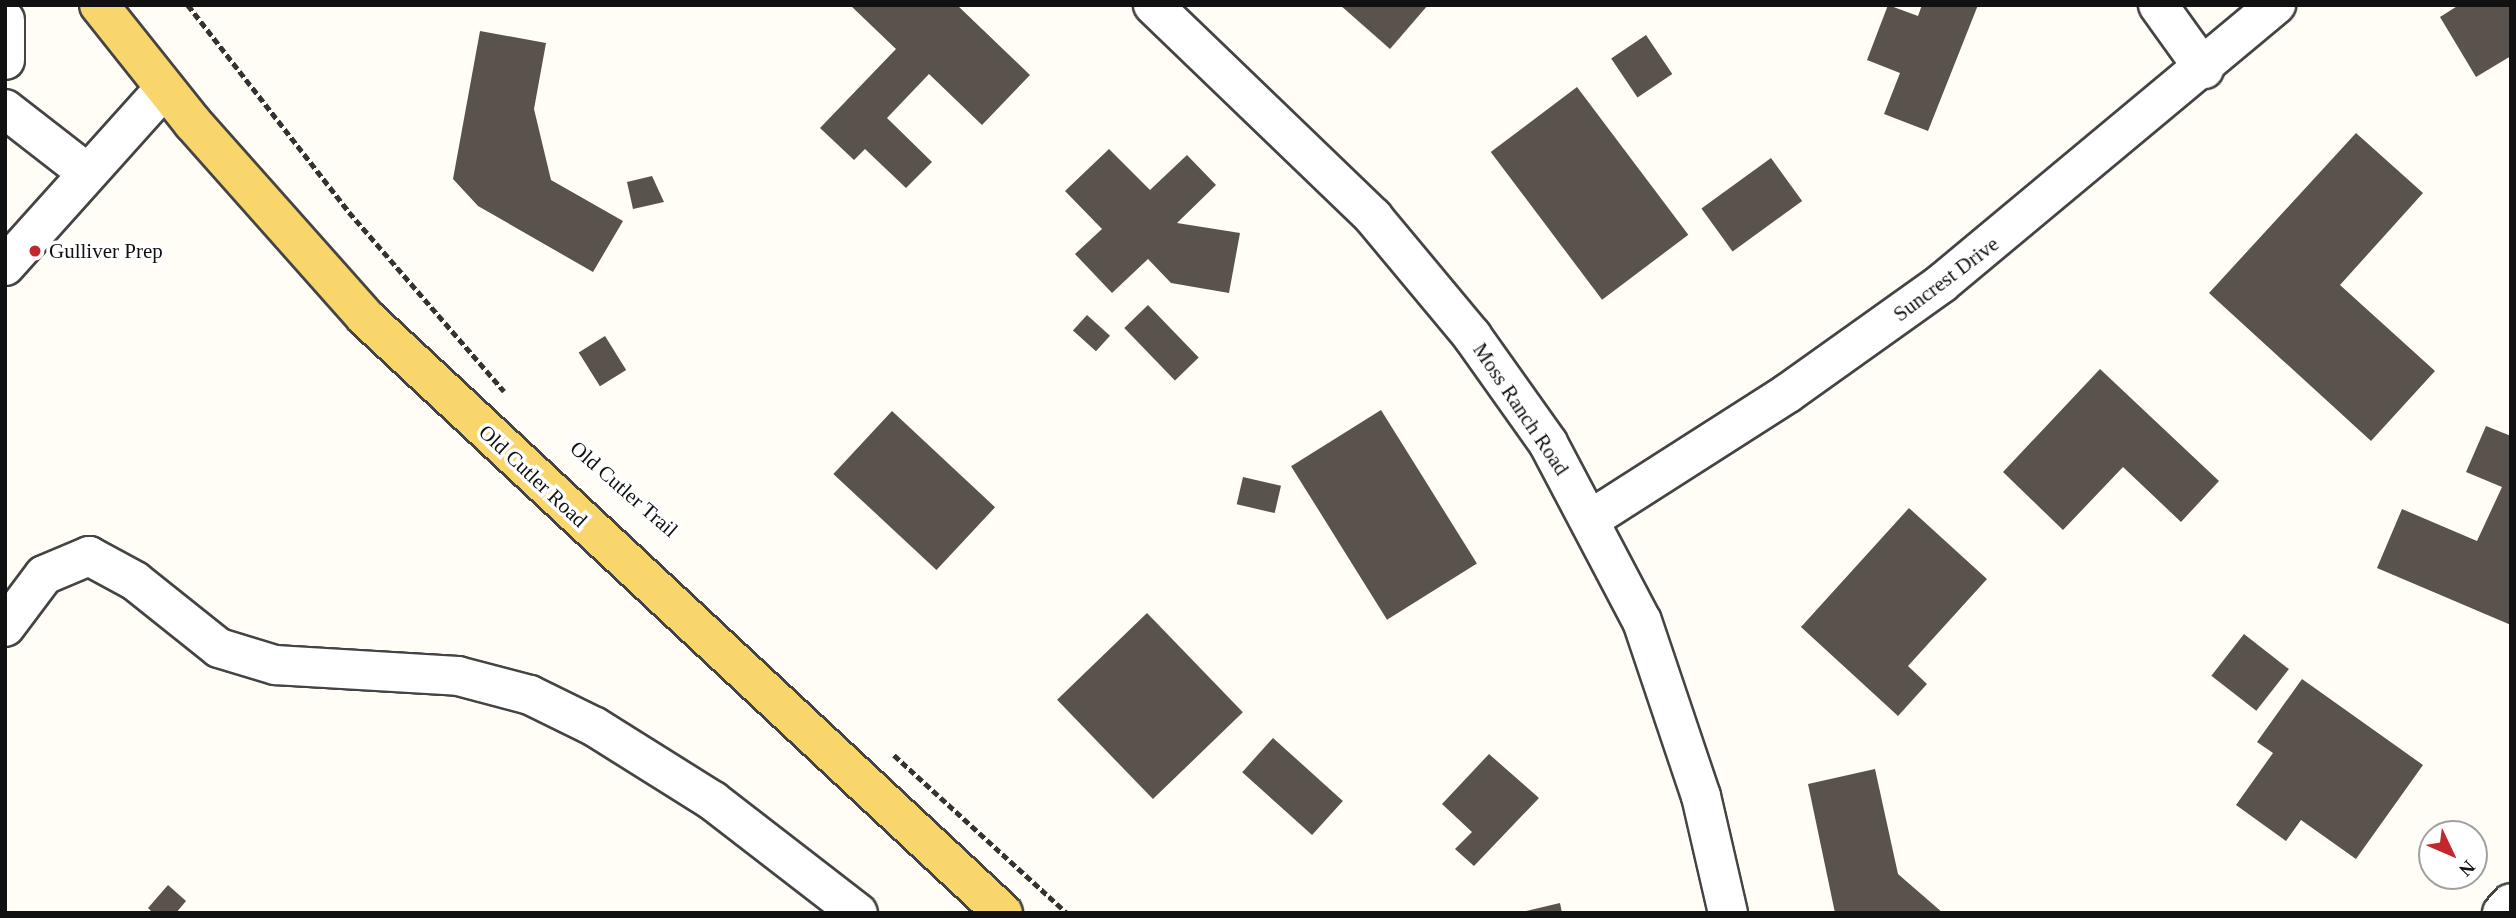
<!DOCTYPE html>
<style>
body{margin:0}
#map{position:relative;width:2516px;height:918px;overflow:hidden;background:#fffdf5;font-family:Georgia,serif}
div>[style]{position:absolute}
.building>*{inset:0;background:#5a524d;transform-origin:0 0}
.path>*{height:4.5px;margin-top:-2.25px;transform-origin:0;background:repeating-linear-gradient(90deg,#333 0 7px,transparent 0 10.5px)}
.roads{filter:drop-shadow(2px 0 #444) drop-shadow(-2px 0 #444) drop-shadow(0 2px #444) drop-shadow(0 -2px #444)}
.minor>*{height:38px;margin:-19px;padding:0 19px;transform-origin:19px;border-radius:19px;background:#fff}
.major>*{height:38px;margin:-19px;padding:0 19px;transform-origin:19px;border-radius:19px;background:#f9d66b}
.dots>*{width:19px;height:19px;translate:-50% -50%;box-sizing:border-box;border:4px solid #fff;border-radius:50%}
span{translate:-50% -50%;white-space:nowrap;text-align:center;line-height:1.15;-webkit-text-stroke:7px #fff;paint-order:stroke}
.poi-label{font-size:21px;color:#111}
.left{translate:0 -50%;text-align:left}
.street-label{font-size:21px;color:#111}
.frame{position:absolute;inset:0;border:7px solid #111;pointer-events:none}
.north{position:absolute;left:2418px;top:820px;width:70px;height:70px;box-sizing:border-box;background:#fff;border:2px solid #a0a0a0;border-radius:50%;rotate:134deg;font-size:19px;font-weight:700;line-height:28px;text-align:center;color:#111}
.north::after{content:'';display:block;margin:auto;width:24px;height:32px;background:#c4262e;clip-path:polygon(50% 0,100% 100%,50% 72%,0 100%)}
</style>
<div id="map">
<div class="building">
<i style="clip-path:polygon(850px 5px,957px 5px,1030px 75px,982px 125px,929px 74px,887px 118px,932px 162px,906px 188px,865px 149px,854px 160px,820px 128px,896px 49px)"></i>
<i style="clip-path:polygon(1340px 5px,1428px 5px,1390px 49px)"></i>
<i style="clip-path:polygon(1888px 5px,1918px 16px,1922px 5px,1978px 5px,1928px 131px,1884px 114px,1900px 73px,1867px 60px)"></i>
<i style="clip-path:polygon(2459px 5px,2511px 5px,2511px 56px,2476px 77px,2440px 17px)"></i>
<i style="clip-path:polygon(480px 31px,546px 43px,534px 109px,551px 180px,623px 221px,593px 272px,478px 206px,453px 179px)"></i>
<i style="left:1646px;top:35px;width:47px;height:42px;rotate:56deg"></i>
<i style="left:1577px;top:87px;width:185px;height:108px;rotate:53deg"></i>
<i style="clip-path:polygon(2356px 133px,2423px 193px,2340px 285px,2435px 371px,2371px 441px,2209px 293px)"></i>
<i style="clip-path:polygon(1109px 149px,1150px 190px,1187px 155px,1216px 185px,1177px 223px,1240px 233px,1229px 293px,1171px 283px,1148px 259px,1112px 293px,1075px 254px,1102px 229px,1065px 191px)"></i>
<i style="left:1771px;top:158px;width:53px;height:86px;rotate:54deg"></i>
<i style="clip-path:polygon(652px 176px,664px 202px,633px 209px,627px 182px)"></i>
<i style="left:1148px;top:305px;width:73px;height:33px;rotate:46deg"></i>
<i style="left:1087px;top:315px;width:31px;height:21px;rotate:42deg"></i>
<i style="left:605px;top:336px;width:40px;height:31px;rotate:58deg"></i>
<i style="clip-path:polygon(2100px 369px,2219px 481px,2181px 522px,2123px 467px,2063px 530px,2003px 472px)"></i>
<i style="left:1381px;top:410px;width:181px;height:106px;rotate:58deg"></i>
<i style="left:892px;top:411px;width:141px;height:86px;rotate:43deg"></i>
<i style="clip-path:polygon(2486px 426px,2511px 436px,2511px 625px,2377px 568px,2402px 509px,2477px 541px,2502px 487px,2466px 472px)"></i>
<i style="left:1243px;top:477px;width:39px;height:28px;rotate:13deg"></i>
<i style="clip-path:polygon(1909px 508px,1987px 579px,1908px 666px,1927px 684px,1898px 716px,1801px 627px)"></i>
<i style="left:1147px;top:613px;width:138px;height:125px;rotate:46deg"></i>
<i style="left:2244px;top:634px;width:57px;height:53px;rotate:38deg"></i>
<i style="clip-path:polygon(2302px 679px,2423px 765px,2356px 859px,2301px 820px,2286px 841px,2236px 805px,2273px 753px,2257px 742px)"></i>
<i style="left:1273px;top:738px;width:94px;height:46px;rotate:42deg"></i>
<i style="clip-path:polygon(1489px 754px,1539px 798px,1474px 866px,1455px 849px,1472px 832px,1442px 804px)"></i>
<i style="clip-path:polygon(1875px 769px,1898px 874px,1943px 913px,1835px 913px,1808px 784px)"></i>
<i style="clip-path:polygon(168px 885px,186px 901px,176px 913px,153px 913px,148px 908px)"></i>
<i style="clip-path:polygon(1560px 903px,1562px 913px,1522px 913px,1522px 912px)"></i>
</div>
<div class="path">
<i style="left:188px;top:5px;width:262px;rotate:52.1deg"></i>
<i style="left:349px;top:212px;width:237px;rotate:49.1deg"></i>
<i style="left:894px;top:755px;width:234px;rotate:42.4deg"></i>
</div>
<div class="roads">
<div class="minor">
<i style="left:1153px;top:5px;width:306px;rotate:43.9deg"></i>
<i style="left:1373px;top:217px;width:155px;rotate:50.2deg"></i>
<i style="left:1472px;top:336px;width:131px;rotate:54.6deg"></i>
<i style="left:1548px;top:443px;width:201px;rotate:62.2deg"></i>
<i style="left:1642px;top:621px;width:185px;rotate:71.4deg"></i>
<i style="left:1701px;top:796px;width:120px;rotate:77deg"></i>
<i style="left:2158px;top:5px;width:79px;rotate:54.3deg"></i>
<i style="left:5px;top:20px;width:40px;rotate:90deg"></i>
<i style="left:5px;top:109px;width:101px;rotate:37.8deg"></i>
<i style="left:5px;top:266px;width:238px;rotate:-48.1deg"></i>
<i style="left:1591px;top:519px;width:234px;rotate:-32.6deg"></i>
<i style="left:1788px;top:393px;width:189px;rotate:-35.5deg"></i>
<i style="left:1942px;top:283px;width:435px;rotate:-39.8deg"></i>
<i style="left:5px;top:627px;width:65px;rotate:-53.1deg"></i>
<i style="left:44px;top:575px;width:49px;rotate:-22.9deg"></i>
<i style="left:89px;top:556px;width:52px;rotate:28.5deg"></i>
<i style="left:135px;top:581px;width:107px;rotate:38.6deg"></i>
<i style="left:219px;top:648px;width:59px;rotate:16.9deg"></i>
<i style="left:275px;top:665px;width:183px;rotate:3.4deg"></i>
<i style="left:458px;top:676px;width:74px;rotate:14.8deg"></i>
<i style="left:530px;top:695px;width:72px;rotate:26.2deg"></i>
<i style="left:595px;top:727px;width:139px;rotate:32.1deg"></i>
<i style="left:713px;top:801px;width:183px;rotate:37.7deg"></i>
<i style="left:2502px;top:913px;width:13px;rotate:-48deg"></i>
</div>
<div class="major">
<i style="left:99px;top:5px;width:151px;rotate:51.5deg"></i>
<i style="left:193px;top:123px;width:259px;rotate:48.4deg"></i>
<i style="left:365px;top:317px;width:873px;rotate:43.05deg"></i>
</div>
</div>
<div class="dots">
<i style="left:35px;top:251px;background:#c4262e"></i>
</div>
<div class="poi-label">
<span class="left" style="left:49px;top:251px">Gulliver Prep</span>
</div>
<div class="street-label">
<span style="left:1946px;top:279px;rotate:-37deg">Suncrest Drive</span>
<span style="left:1521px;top:409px;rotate:56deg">Moss Ranch Road</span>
<span style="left:533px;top:476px;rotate:43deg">Old Cutler Road</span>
<span style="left:624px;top:489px;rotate:41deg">Old Cutler Trail</span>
</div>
<div class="frame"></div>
<div class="north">N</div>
</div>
